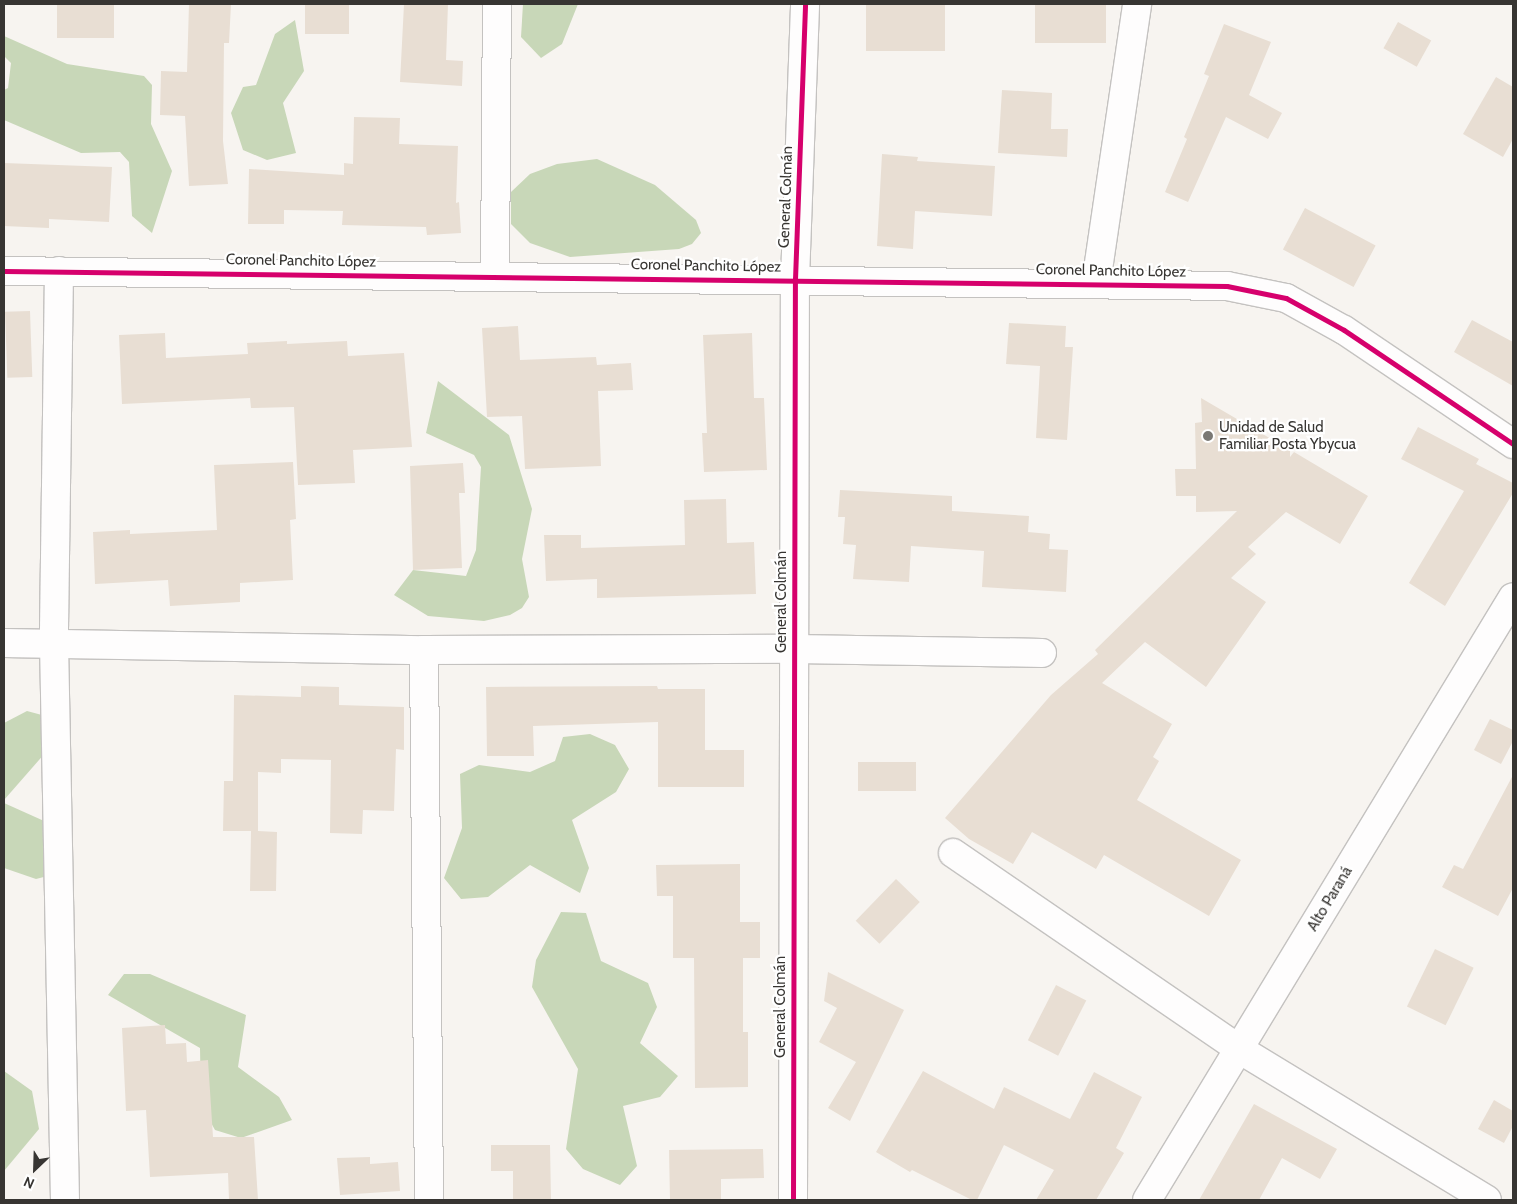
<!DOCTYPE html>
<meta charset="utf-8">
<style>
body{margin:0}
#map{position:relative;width:1517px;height:1204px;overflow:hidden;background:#f7f4f0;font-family:Cabin,sans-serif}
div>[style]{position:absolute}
.forest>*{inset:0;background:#c8d7b8}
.building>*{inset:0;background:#e8ded3;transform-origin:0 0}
.roads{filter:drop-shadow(1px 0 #c4c2c0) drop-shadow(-1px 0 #c4c2c0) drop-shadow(0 1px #c4c2c0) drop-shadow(0 -1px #c4c2c0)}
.street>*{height:28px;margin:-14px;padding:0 14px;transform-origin:14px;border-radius:14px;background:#fefdfd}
.cycleway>*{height:5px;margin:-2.5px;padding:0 2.5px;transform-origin:2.5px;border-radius:2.5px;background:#d6006c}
.dots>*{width:14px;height:14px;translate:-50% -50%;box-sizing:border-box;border:2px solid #fff;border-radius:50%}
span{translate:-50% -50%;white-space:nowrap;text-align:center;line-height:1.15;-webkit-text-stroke:4.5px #fff;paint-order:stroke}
.street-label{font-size:15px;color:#373532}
.poi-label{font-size:15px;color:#373532}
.left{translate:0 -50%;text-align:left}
.frame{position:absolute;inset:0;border:5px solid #373532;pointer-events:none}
.north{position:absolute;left:10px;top:1144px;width:50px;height:50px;-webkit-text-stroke:4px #fff;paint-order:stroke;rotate:204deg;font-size:14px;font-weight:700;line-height:20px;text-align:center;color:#373532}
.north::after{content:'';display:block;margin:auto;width:18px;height:22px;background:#373532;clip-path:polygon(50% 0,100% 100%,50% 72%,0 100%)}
</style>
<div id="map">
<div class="forest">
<i style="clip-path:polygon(523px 4px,578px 4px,562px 44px,541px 58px,521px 37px)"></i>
<i style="clip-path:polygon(295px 20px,304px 71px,283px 103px,296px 153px,267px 160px,243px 150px,231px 113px,243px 87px,256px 85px,275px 34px)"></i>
<i style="clip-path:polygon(4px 36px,67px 64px,144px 76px,152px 85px,151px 124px,172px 171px,152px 233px,132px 216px,129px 162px,120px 152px,81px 153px,4px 120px,4px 90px,8px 88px,11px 63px,4px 56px)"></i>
<i style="clip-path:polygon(597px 159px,655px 185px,696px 220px,701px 233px,692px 244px,679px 249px,570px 257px,530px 243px,511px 224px,511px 192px,530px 174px,557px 164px)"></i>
<i style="clip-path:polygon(438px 381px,509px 435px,532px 509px,522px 559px,529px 597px,522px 608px,510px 615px,484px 621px,428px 616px,394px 595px,413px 570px,466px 576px,476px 550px,481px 467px,474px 455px,426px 433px)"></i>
<i style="clip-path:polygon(27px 711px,53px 718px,53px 744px,4px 800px,4px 723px)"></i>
<i style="clip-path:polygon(590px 734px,615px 745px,629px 769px,616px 792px,572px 820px,589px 868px,580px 893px,530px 865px,488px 897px,461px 899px,444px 878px,462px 828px,460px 774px,479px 765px,530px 772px,555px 761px,563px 737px)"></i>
<i style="clip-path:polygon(4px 803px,53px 825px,63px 872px,36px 879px,4px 868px)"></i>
<i style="clip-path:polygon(561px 912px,586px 913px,601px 961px,648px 983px,657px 1007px,640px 1043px,678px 1076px,660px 1097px,623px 1106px,637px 1166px,620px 1185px,583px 1169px,566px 1149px,578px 1069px,532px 987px,536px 960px)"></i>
<i style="clip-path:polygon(124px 974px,150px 974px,246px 1015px,238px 1067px,279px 1097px,292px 1120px,241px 1138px,215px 1130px,201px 1105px,200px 1048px,108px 995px)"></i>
<i style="clip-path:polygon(4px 1071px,32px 1091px,39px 1129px,4px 1171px)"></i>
</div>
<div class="building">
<i style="left:57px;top:4px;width:57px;height:34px"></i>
<i style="clip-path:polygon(189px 4px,231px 4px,229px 43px,224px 43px,223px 141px,228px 184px,189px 186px,185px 116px,160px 115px,161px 71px,187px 72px)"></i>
<i style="left:305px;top:4px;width:44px;height:30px"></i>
<i style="clip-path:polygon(404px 4px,448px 4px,446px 60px,463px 61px,462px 86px,400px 82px)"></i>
<i style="left:866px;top:4px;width:79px;height:47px"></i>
<i style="left:1035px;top:4px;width:71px;height:39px"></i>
<i style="left:1398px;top:22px;width:38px;height:30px;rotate:29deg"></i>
<i style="clip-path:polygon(1224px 24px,1271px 42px,1249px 95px,1282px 113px,1268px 139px,1226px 117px,1188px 202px,1165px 192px,1187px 139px,1184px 137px,1209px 76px,1204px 74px)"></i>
<i style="clip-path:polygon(1496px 77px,1513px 87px,1513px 139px,1503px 157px,1463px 134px)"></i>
<i style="clip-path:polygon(1002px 90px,1052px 93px,1051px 129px,1068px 129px,1067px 157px,998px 153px)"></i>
<i style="clip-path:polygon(354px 117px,400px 118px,399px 144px,458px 146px,456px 203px,459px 202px,461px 233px,427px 235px,426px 227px,342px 225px,343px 211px,284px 210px,284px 224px,248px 224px,249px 169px,344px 175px,344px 163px,353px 164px)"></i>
<i style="clip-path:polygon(882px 154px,918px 157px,917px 161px,995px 166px,992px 216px,915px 211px,913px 249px,877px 246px)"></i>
<i style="clip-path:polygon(4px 163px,112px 167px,109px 222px,49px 219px,49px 228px,4px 226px)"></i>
<i style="left:1305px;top:208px;width:80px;height:47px;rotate:28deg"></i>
<i style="left:30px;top:311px;width:66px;height:25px;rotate:88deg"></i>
<i style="clip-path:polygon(1472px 320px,1513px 342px,1513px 386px,1454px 352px)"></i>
<i style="clip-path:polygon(1009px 323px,1066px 326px,1065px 347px,1073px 347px,1067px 440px,1036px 438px,1040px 366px,1006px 364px)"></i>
<i style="clip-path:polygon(518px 326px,520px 360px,596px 357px,597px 365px,631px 363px,633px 390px,598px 391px,601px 466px,525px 469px,522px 416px,487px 417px,482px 328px)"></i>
<i style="clip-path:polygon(165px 333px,166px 358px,248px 354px,247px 343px,287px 341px,287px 344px,347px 341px,348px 356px,404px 353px,412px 447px,353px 450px,355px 483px,298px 485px,294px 407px,251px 408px,250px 398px,122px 404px,119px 335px)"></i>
<i style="clip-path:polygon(752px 333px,754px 398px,764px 398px,767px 470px,704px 472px,702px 433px,707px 433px,703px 335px)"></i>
<i style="clip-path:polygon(1201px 398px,1290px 450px,1290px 457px,1294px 452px,1368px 496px,1340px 544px,1286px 512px,1248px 547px,1256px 554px,1231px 578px,1266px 602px,1206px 687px,1145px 642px,1102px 683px,1172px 724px,1153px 757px,1159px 761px,1137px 800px,1241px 860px,1209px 916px,1104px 855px,1096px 869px,1032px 832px,1013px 864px,969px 839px,945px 818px,1051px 695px,1098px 654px,1095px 650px,1237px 511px,1196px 512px,1196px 496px,1176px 496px,1175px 469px,1196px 469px,1195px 423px,1202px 422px)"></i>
<i style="clip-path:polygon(1418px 427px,1479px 459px,1476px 464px,1513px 483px,1513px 493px,1445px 606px,1409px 583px,1464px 491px,1401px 459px)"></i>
<i style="clip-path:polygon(293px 462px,296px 519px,290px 520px,293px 580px,240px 583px,240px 602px,170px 606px,168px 580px,95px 584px,93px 532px,130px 530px,130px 534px,217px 530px,214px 465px)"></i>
<i style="clip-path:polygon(463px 463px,465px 493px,459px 493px,462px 568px,413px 570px,410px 466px)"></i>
<i style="clip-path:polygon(840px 490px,952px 496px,952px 511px,1029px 516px,1028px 532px,1050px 534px,1049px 549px,1068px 550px,1066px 592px,982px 587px,984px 551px,911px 546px,909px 582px,853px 579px,856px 545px,843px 544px,845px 517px,838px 517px)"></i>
<i style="clip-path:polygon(726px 499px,727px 543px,754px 542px,756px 594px,597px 598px,597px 579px,546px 581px,544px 535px,581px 535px,581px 548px,685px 545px,684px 500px)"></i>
<i style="clip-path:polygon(301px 686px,339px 687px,339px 705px,404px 707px,404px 750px,396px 749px,394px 811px,363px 810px,362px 834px,330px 833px,331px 760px,281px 759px,281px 773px,258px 772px,258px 831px,277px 832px,276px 891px,250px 891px,251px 831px,223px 831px,224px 781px,233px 781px,234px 695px,301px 697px)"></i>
<i style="clip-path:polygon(657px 686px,658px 689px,705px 689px,705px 750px,744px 750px,744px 787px,658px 787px,658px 722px,533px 726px,534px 756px,487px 756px,486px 687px)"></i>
<i style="clip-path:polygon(1490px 719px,1513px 730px,1513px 741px,1501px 764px,1474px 750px)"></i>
<i style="left:858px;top:762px;width:58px;height:29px"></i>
<i style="clip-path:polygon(1513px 775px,1513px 888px,1498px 916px,1442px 887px,1454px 865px,1463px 869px)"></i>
<i style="clip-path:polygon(740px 864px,740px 922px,760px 922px,760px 958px,743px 958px,743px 1032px,748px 1032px,748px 1087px,695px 1088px,694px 958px,673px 958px,673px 896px,657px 896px,656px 865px)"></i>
<i style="left:896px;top:879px;width:33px;height:58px;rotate:44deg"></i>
<i style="left:1435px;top:949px;width:43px;height:64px;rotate:26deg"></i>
<i style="clip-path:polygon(828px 972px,904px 1010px,850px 1121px,828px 1108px,856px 1062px,819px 1042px,837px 1008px,824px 1001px)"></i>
<i style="left:1056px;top:985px;width:34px;height:62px;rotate:27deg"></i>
<i style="clip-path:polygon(165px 1025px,166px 1044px,186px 1043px,187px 1062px,208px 1060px,213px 1137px,254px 1137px,258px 1200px,229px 1200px,228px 1173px,150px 1177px,146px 1110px,126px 1111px,122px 1028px)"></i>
<i style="clip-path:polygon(923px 1071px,994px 1109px,1004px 1087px,1070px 1119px,1094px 1072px,1142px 1097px,1116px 1148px,1124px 1153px,1096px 1200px,1036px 1200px,1054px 1170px,1004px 1145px,977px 1200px,972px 1200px,912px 1170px,910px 1172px,876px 1152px)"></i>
<i style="clip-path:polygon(1494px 1100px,1513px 1111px,1513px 1126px,1504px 1143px,1478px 1129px)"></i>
<i style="clip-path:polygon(1254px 1104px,1337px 1149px,1320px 1179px,1282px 1158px,1259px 1200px,1199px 1200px)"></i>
<i style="clip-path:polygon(491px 1145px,550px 1145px,551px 1200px,513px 1200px,513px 1171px,491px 1171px)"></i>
<i style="clip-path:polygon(763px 1149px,764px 1178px,721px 1179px,721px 1200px,670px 1200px,669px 1150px)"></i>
<i style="clip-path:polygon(370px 1157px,370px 1164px,398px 1162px,400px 1191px,340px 1195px,337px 1158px)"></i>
</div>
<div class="roads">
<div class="street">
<i style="left:4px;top:271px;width:1223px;rotate:0.7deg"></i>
<i style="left:1227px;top:286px;width:60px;rotate:11.5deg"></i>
<i style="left:1286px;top:298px;width:66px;rotate:28.9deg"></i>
<i style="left:1344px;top:330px;width:204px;rotate:34deg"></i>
<i style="left:59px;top:271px;width:372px;rotate:90.8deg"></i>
<i style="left:54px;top:643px;width:557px;rotate:88.87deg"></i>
<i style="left:495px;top:276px;width:272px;rotate:-89.6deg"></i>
<i style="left:1096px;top:283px;width:282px;rotate:-81.6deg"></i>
<i style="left:4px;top:643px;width:420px;rotate:1deg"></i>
<i style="left:424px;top:650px;width:371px;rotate:-0.2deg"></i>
<i style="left:795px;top:649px;width:247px;rotate:0.9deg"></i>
<i style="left:424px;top:650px;width:550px;rotate:89.48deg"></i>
<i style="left:953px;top:853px;width:347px;rotate:34.4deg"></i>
<i style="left:1239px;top:1049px;width:290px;rotate:31.3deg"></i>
<i style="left:793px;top:1200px;width:921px;rotate:-89.88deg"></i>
<i style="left:795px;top:279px;width:275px;rotate:-87.9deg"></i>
<i style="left:1147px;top:1200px;width:705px;rotate:-58.74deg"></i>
</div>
</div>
<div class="cycleway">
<i style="left:4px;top:271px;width:1223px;rotate:0.7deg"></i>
<i style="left:1227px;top:286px;width:60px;rotate:11.5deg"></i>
<i style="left:1286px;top:298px;width:66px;rotate:28.9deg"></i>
<i style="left:1344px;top:330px;width:204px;rotate:34deg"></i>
<i style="left:793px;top:1200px;width:921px;rotate:-89.88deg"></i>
<i style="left:795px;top:279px;width:275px;rotate:-87.9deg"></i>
</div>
<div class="dots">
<i style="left:1208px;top:436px;background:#7a7874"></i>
</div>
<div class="street-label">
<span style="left:786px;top:197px;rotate:-88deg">General Colmán</span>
<span style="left:301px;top:261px;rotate:1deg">Coronel Panchito López</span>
<span style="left:706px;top:266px;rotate:1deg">Coronel Panchito López</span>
<span style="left:1111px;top:271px;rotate:1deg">Coronel Panchito López</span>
<span style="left:782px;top:602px;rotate:-90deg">General Colmán</span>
<span style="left:1330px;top:899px;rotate:-59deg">Alto Paraná</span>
<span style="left:781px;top:1007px;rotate:-90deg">General Colmán</span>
</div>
<div class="poi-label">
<span class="left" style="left:1219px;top:436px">Unidad de Salud<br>Familiar Posta Ybycua</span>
</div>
<div class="frame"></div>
<div class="north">N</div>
</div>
